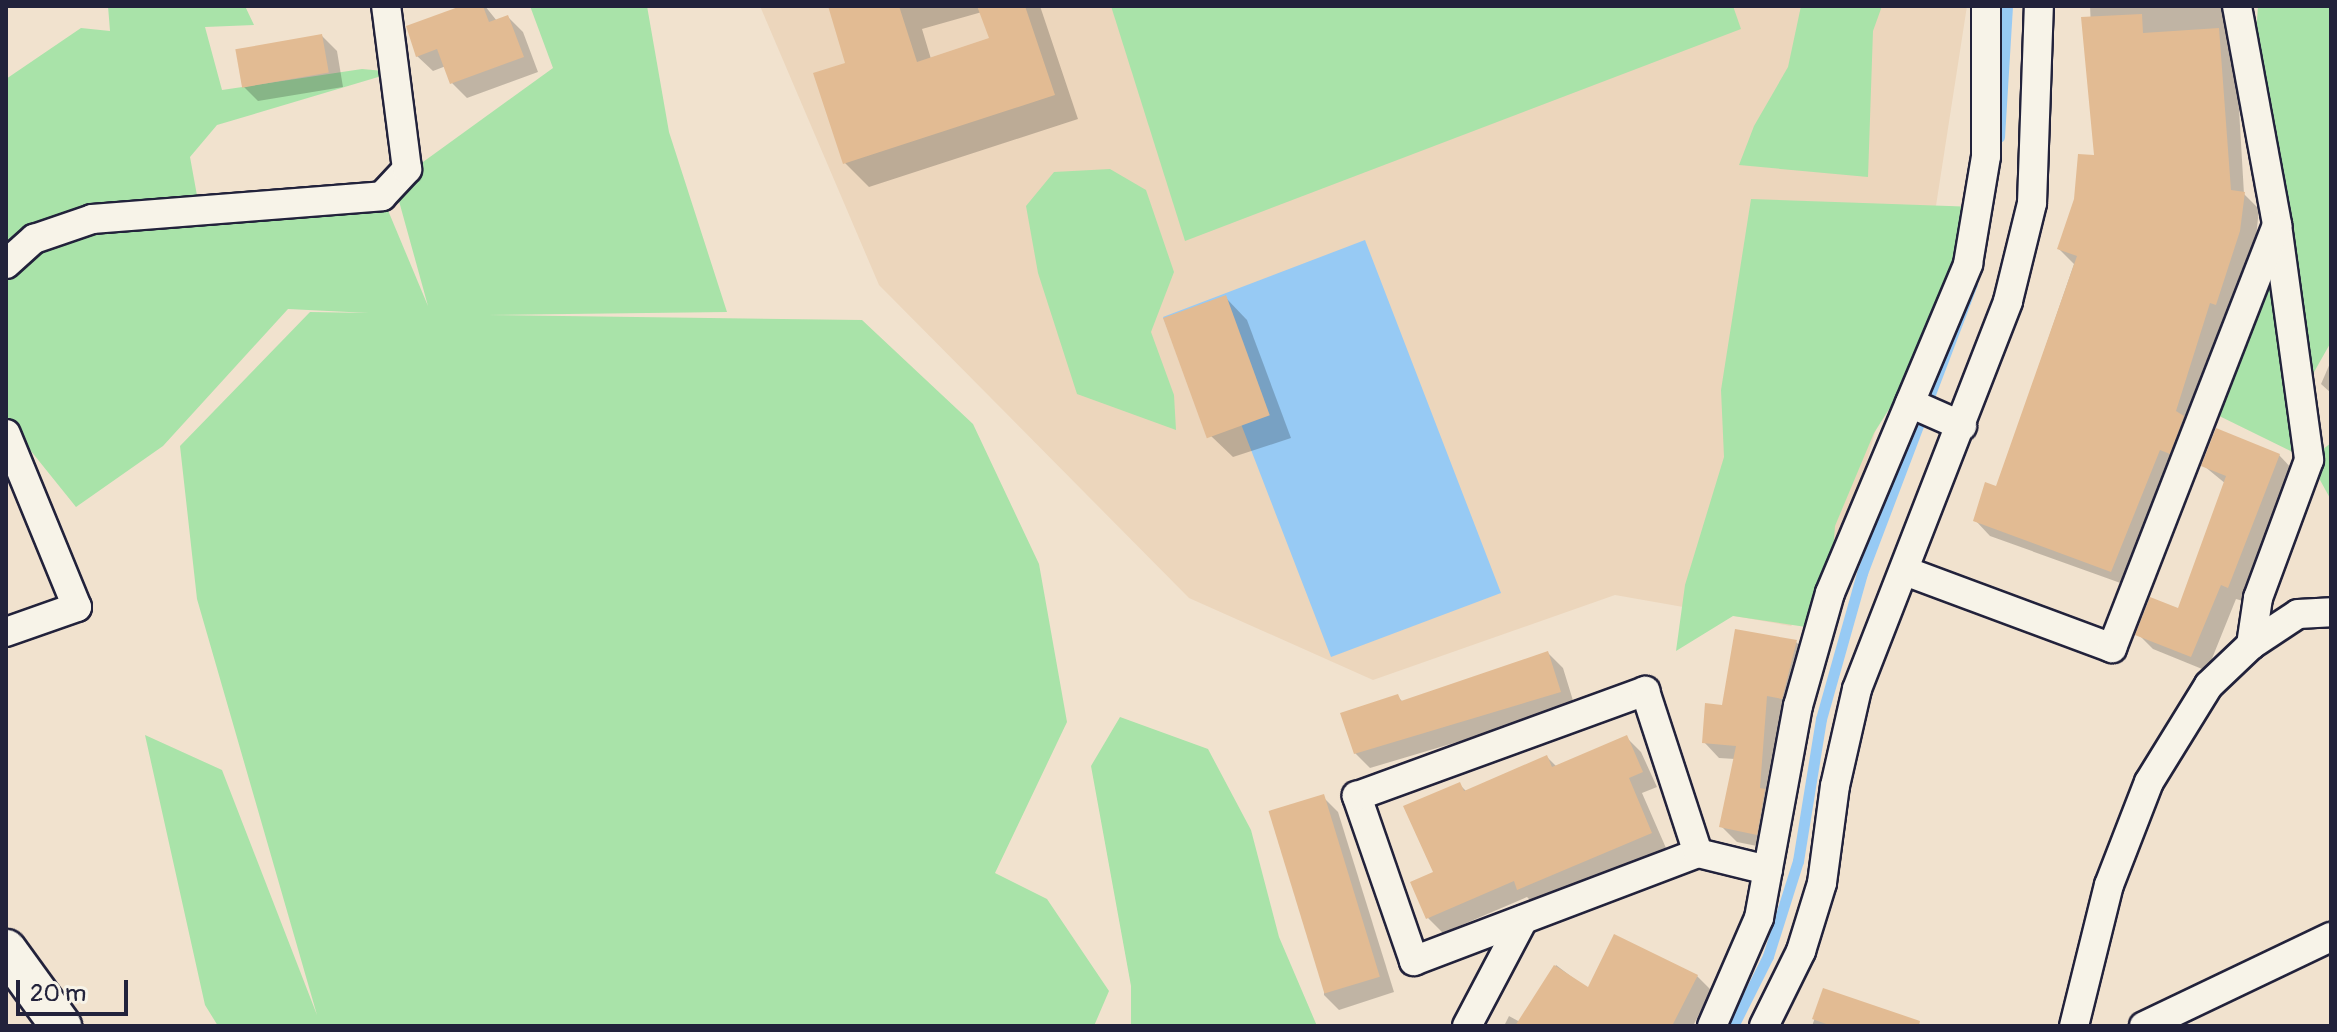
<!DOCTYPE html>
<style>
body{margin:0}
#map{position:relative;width:2337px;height:1032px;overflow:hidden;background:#f1e2ce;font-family:Pangolin,sans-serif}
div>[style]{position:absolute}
.built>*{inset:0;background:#ecd6bc}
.green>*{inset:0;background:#a9e3a9}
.water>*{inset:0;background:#97caf4}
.shadow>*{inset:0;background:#0003}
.stream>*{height:11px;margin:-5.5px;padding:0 5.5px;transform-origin:5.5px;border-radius:5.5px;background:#97caf4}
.building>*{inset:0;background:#e2bb93;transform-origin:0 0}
.roads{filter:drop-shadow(2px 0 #22223b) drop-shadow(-2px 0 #22223b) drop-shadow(0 2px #22223b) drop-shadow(0 -2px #22223b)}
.street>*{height:28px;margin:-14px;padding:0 14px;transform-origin:14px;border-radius:14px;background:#f7f3e8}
.secondary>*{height:40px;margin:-20px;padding:0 20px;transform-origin:20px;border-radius:20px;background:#f7f3e8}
span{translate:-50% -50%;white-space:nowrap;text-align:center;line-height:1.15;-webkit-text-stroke:8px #f7f3e8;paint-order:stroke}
.frame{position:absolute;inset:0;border:8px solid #22223b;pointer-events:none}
.scale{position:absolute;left:16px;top:980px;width:112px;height:36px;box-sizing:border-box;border:4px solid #22223b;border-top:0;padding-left:10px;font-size:24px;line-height:28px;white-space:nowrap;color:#22223b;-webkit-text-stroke:6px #f7f3e8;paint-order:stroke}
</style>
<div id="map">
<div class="built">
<i style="clip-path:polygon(760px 6px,1967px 6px,1933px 225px,1830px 593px,1791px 626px,1615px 595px,1373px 680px,1189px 598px,879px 285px)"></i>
</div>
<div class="green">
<i style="clip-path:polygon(108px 6px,245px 6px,254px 25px,205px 27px,222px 90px,362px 69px,395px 72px,217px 125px,190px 157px,198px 201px,382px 196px,428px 306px,394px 183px,553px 68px,530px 6px,647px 6px,669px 132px,727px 312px,487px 315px,862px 320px,973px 424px,1039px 564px,1067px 722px,995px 873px,1047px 899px,1109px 991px,1094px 1026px,218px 1026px,205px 1005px,145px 735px,222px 770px,317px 1015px,197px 599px,180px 446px,310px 312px,369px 313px,288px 309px,163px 446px,76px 507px,6px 420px,6px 79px,81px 28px,110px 31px)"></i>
<i style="clip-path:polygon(1111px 6px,1733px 6px,1741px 29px,1185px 241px)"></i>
<i style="clip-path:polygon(1801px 6px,1882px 6px,1873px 31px,1868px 177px,1739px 165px,1754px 126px,1788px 67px)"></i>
<i style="clip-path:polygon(2258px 6px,2331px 6px,2331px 342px,2309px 381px,2310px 459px,2331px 443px,2331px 500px,2309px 460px,2205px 409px,2277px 225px,2255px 46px)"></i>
<i style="clip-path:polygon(1110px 169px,1146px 190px,1174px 272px,1151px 332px,1174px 395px,1176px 430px,1077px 394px,1038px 273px,1026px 206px,1054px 172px)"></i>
<i style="clip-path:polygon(1751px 199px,1977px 207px,1942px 325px,1874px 433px,1835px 526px,1830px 593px,1819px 629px,1733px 616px,1676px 651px,1685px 585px,1724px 457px,1721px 390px)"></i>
<i style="clip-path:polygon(1120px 717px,1208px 749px,1251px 830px,1279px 937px,1317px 1026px,1131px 1026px,1131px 986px,1091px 766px)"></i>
</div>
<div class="water">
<i style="clip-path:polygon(1365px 240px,1501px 593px,1331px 657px,1241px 424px,1209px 436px,1163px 317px)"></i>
</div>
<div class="shadow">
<i style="clip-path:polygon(467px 6px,485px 6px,497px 21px,508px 17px,523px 32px,538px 72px,467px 98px,452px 83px,446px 66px,433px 71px,417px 56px)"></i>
<i style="clip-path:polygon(evenodd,830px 6px,1040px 6px,1078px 119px,869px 187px,845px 163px,847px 64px,830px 6px,982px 12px,991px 40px,931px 59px,922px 29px,982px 12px)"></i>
<i style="clip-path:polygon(2090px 6px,2233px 6px,2244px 194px,2259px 209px,2255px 247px,2231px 319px,2225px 317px,2191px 425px,2126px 585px,1990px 536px,1975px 520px,1997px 488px,2074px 264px,2059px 249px,2097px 158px)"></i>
<i style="clip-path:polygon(322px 36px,337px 51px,343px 87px,258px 101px,243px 86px)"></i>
<i style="clip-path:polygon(1225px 297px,1247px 320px,1291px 438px,1233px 457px,1210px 435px)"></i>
<i style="clip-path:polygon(2331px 361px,2331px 393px,2321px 384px)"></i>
<i style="clip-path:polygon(2279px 455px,2294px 471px,2243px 601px,2236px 599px,2207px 671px,2153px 649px,2138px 634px,2179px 610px,2226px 484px,2204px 466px)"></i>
<i style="clip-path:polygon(1737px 631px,1796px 642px,1812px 657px,1797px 713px,1781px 710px,1772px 849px,1737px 842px,1722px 827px,1735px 759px,1719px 758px,1704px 742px,1724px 707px)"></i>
<i style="clip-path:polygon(1548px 653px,1563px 668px,1575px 707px,1370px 768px,1355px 753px,1398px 697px,1403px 702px)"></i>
<i style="clip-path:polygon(1626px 737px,1641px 752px,1657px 787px,1642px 793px,1666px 848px,1534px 904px,1527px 897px,1443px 933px,1428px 918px,1459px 784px,1467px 792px,1547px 757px,1557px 767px)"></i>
<i style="clip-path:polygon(1323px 797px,1338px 812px,1394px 992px,1339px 1010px,1324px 995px)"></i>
<i style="clip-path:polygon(1556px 965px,1589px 990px,1697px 976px,1711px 990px,1693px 1026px,1504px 1026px,1509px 1016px,1520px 1022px)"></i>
<i style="clip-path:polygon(1825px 990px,1881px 1026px,1812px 1026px)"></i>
</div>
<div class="stream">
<i style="left:1999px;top:137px;width:131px;rotate:-86.5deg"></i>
<i style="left:1733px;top:1026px;width:78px;rotate:-63.4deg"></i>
<i style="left:1768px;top:956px;width:100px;rotate:-72.5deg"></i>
<i style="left:1798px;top:861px;width:144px;rotate:-80.8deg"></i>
<i style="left:1821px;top:719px;width:152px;rotate:-74.3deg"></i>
<i style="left:1862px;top:573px;width:309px;rotate:-69.2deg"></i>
</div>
<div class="building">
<i style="clip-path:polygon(461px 6px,483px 6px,489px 22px,508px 15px,524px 57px,450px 84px,437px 49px,416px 57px,406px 26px)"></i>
<i style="clip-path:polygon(828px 6px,899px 6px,917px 62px,989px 38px,977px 6px,1025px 6px,1055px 95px,843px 164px,813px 73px,845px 63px)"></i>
<i style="clip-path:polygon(2142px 14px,2143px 33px,2219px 28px,2231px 190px,2245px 192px,2240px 231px,2216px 305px,2210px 303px,2176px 411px,2184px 416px,2170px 454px,2160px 450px,2111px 572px,1973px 521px,1985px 482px,1996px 486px,2077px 256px,2057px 249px,2074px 199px,2078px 154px,2094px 155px,2081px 17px)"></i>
<i style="left:322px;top:34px;width:39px;height:88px;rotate:80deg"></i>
<i style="left:1226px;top:295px;width:128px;height:67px;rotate:70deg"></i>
<i style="clip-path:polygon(2216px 428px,2280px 454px,2228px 588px,2221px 585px,2191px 657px,2135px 635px,2150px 597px,2178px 608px,2226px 476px,2201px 466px)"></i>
<i style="clip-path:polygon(1735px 629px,1797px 640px,1782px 699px,1767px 696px,1760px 788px,1765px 789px,1757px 835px,1719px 827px,1736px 746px,1702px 743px,1705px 703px,1722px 705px)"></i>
<i style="clip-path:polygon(1548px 651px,1561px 692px,1354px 754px,1340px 713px,1398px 694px,1401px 701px)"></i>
<i style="clip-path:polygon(1627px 735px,1643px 772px,1629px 778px,1652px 833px,1517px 890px,1514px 881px,1426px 919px,1410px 882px,1433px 872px,1403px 806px,1460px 782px,1464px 791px,1547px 755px,1552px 767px)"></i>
<i style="left:1324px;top:794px;width:191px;height:58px;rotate:73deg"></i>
<i style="clip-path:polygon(1614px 934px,1698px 975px,1672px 1026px,1515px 1026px,1554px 965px,1588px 987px)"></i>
<i style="clip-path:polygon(1823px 988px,1920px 1021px,1919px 1026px,1832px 1026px,1812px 1019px)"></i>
</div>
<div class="roads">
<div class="street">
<i style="left:2237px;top:6px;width:223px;rotate:79.6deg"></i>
<i style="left:2277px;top:225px;width:237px;rotate:82.2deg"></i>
<i style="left:2309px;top:460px;width:147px;rotate:110.3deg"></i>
<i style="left:2258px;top:598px;width:48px;rotate:98.5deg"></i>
<i style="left:6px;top:264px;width:38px;rotate:-42deg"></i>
<i style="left:34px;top:239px;width:61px;rotate:-19deg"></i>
<i style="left:92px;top:219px;width:291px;rotate:-4.5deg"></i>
<i style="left:382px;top:196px;width:37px;rotate:-47deg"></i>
<i style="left:407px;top:169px;width:164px;rotate:-97.3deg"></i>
<i style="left:1910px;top:403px;width:57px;rotate:23.9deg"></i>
<i style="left:6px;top:434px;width:187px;rotate:67.7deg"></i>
<i style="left:77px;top:607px;width:75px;rotate:160.6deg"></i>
<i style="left:1905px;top:571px;width:221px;rotate:20.4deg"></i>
<i style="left:2112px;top:648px;width:454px;rotate:-68.7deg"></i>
<i style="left:1698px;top:853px;width:304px;rotate:159.2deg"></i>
<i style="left:1414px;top:961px;width:175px;rotate:-109.1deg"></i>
<i style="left:1357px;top:796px;width:307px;rotate:-20deg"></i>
<i style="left:1645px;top:691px;width:170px;rotate:71.9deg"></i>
<i style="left:1698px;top:853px;width:72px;rotate:13.7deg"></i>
<i style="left:1467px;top:1026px;width:120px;rotate:-62.2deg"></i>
<i style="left:1712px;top:1026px;width:118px;rotate:-66.5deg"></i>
<i style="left:1759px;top:918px;width:216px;rotate:-79.6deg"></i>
<i style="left:1798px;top:706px;width:117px;rotate:-74.2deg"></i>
<i style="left:1830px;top:593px;width:357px;rotate:-67.2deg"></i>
<i style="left:1968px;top:264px;width:109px;rotate:-80.5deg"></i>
<i style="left:1986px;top:156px;width:150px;rotate:-90deg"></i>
<i style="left:1764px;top:1026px;width:84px;rotate:-63.7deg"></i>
<i style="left:1801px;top:951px;width:71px;rotate:-72.8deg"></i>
<i style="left:1822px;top:883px;width:98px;rotate:-82.4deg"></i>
<i style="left:1835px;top:786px;width:99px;rotate:-77.2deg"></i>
<i style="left:1857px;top:689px;width:416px;rotate:-68.7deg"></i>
<i style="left:2008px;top:301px;width:101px;rotate:-76.2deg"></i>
<i style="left:2032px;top:203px;width:197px;rotate:-88deg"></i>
<i style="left:2074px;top:1026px;width:145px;rotate:-76.1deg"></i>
<i style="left:2109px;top:885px;width:110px;rotate:-68.8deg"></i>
<i style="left:2149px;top:782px;width:114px;rotate:-58.3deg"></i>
<i style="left:2209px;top:685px;width:58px;rotate:-43.6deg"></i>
<i style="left:2251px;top:645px;width:56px;rotate:-33.4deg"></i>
<i style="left:2298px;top:614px;width:33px;rotate:-3deg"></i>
<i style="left:2144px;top:1026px;width:207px;rotate:-25.5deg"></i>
</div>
<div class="secondary">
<i style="left:6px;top:950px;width:94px;rotate:54.1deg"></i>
</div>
</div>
<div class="frame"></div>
<div class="scale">20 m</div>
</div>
